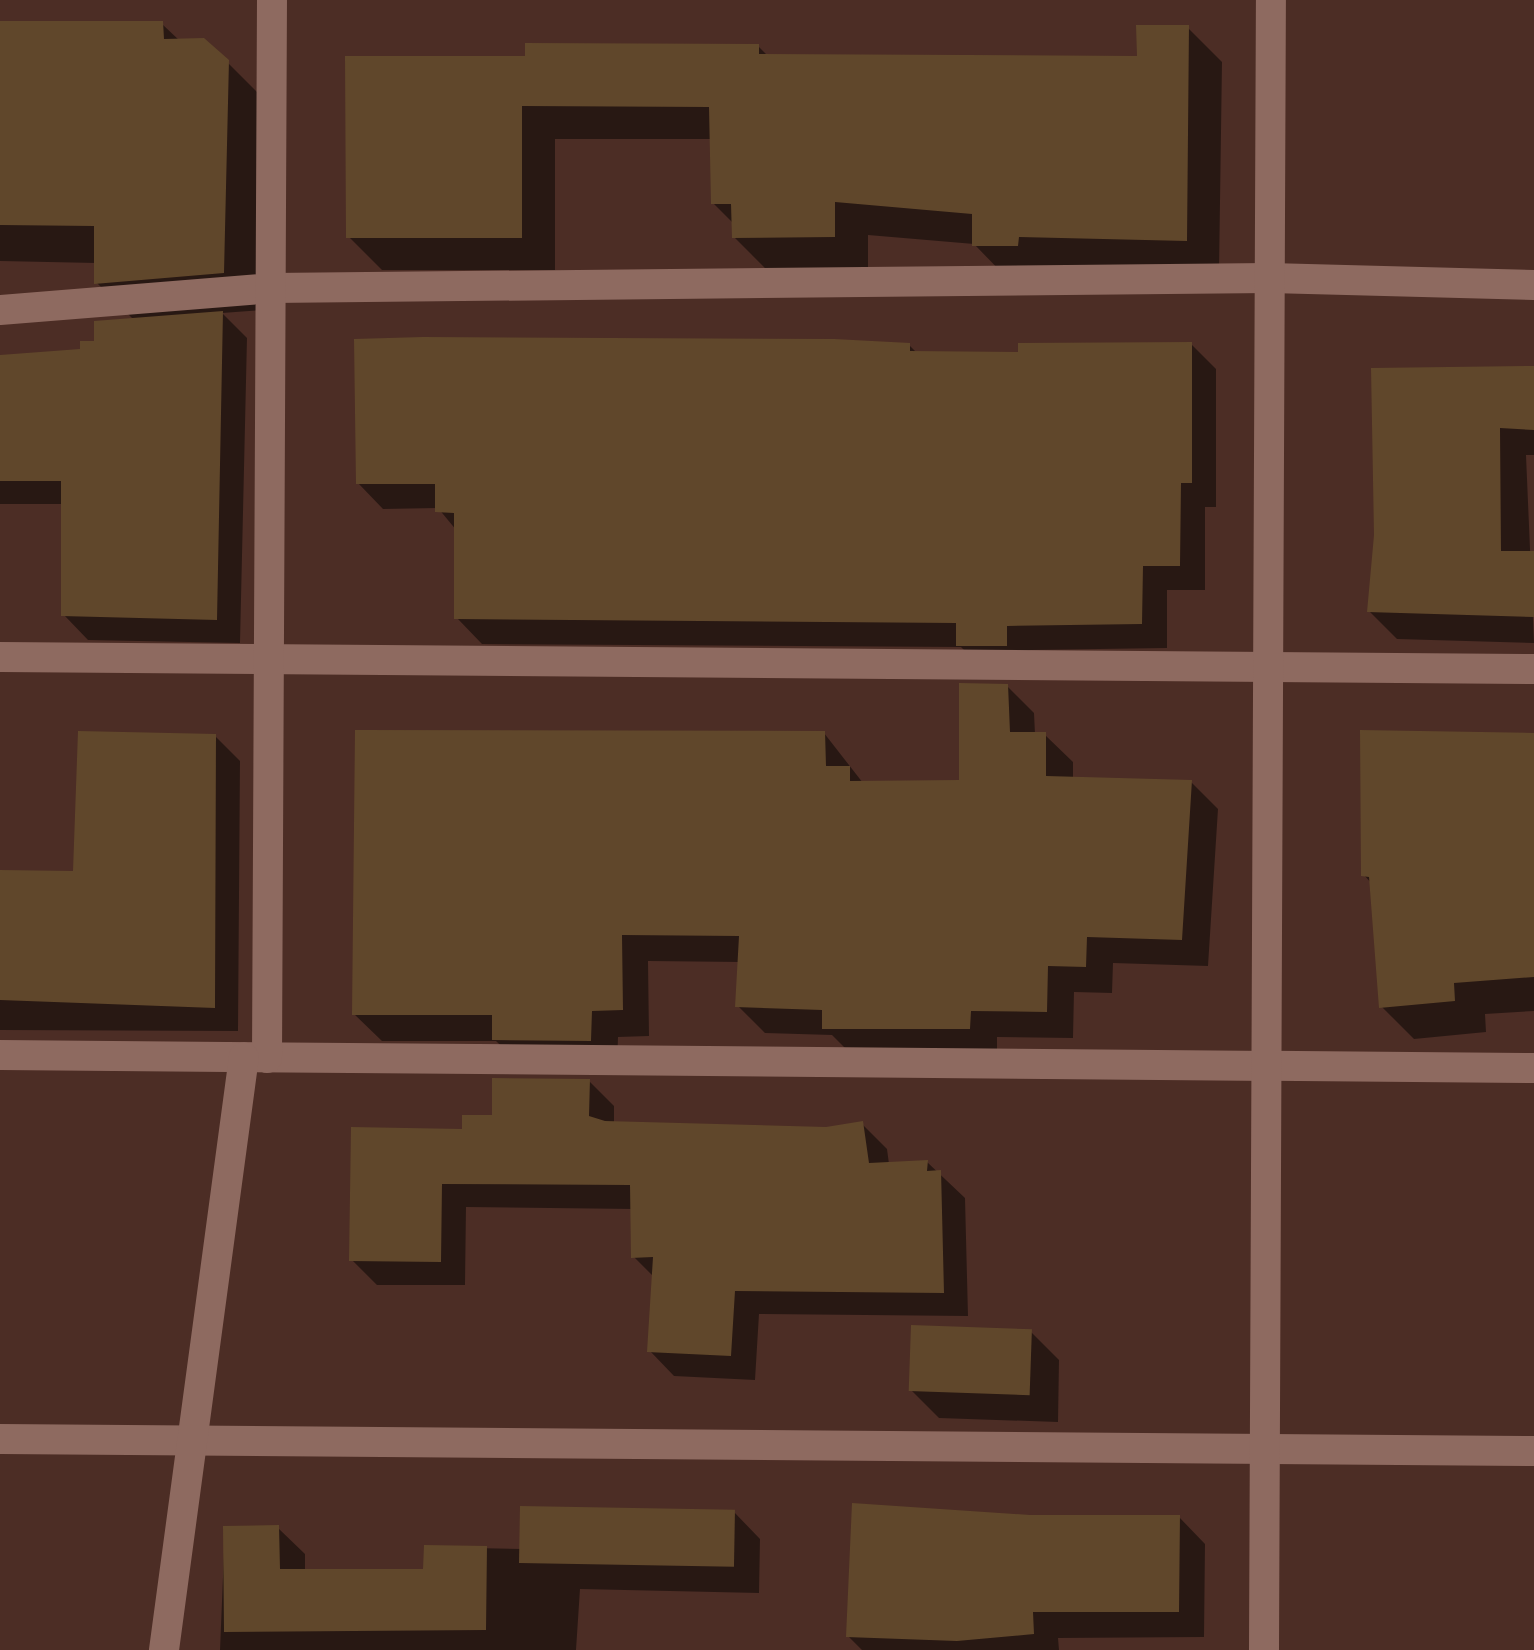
<!DOCTYPE html>
<style>
body{margin:0}
#map{position:relative;width:1534px;height:1650px;overflow:hidden;background:#4c2d25;font-family:Ubuntu,sans-serif}
div>[style]{position:absolute}
.shadow>*{inset:0;background:#0007}
.building>*{inset:0;background:#60472b;transform-origin:0 0}
.minor>*{height:30px;margin:-15px;padding:0 15px;transform-origin:15px;border-radius:15px;background:#8e6a60}
span{translate:-50% -50%;white-space:nowrap;text-align:center;line-height:1.15;-webkit-text-stroke:10px #41231b;paint-order:stroke}
</style>
<div id="map">
<div class="shadow">
<i style="clip-path:polygon(0 22px,162px 24px,180px 41px,227px 62px,266px 101px,261px 310px,222px 313px,247px 338px,240px 643px,88px 640px,64px 615px,64px 504px,0 504px,0 357px,83px 352px,134px 320px,97px 283px,96px 263px,0 261px)"></i>
<i style="clip-path:polygon(1188px 28px,1222px 62px,1219px 273px,1008px 279px,974px 244px,868px 235px,868px 270px,768px 271px,734px 237px,734px 224px,713px 203px,712px 139px,555px 139px,555px 270px,382px 270px,349px 237px,528px 59px,758px 46px,769px 57px,1140px 58px)"></i>
<i style="clip-path:polygon(1191px 344px,1216px 369px,1216px 507px,1205px 507px,1205px 590px,1167px 590px,1167px 648px,1031px 650px,984px 670px,961px 647px,482px 644px,457px 618px,457px 531px,438px 508px,383px 509px,358px 483px,909px 345px,917px 353px,1020px 354px)"></i>
<i style="clip-path:polygon(1534px 372px,1534px 455px,1526px 455px,1534px 643px,1397px 639px,1369px 611px)"></i>
<i style="clip-path:polygon(1007px 686px,1034px 713px,1035px 734px,1045px 735px,1073px 762px,1073px 779px,1191px 782px,1218px 809px,1208px 966px,1113px 963px,1112px 993px,1074px 992px,1073px 1038px,997px 1037px,997px 1055px,852px 1055px,832px 1035px,765px 1033px,738px 1006px,740px 962px,648px 961px,649px 1036px,618px 1037px,617px 1067px,522px 1066px,496px 1041px,382px 1041px,354px 1014px,824px 733px,863px 783px,962px 783px)"></i>
<i style="clip-path:polygon(215px 736px,240px 761px,238px 1031px,0 1030px,0 873px,75px 874px)"></i>
<i style="clip-path:polygon(1534px 737px,1534px 1011px,1485px 1014px,1486px 1032px,1414px 1039px,1382px 1007px,1372px 884px,1364px 875px)"></i>
<i style="clip-path:polygon(589px 1081px,614px 1106px,614px 1124px,827px 1129px,862px 1124px,887px 1149px,889px 1164px,927px 1162px,965px 1198px,968px 1316px,759px 1314px,755px 1380px,674px 1376px,650px 1351px,654px 1277px,634px 1257px,633px 1209px,466px 1207px,465px 1285px,377px 1285px,352px 1260px,464px 1132px)"></i>
<i style="clip-path:polygon(1031px 1332px,1059px 1360px,1058px 1422px,939px 1418px,911px 1390px)"></i>
<i style="clip-path:polygon(734px 1512px,760px 1539px,759px 1593px,580px 1589px,576px 1650px,220px 1650px,225px 1528px,278px 1528px,305px 1554px,305px 1571px,426px 1572px,426px 1547px,522px 1549px)"></i>
<i style="clip-path:polygon(1179px 1517px,1205px 1544px,1204px 1637px,1058px 1638px,1059px 1650px,862px 1650px,848px 1636px,1030px 1518px)"></i>
</div>
<div class="building">
<i style="clip-path:polygon(0 21px,163px 21px,164px 39px,204px 38px,229px 60px,224px 273px,94px 284px,94px 226px,0 225px)"></i>
<i style="clip-path:polygon(1136px 25px,1189px 25px,1187px 241px,1019px 237px,1018px 246px,972px 246px,972px 214px,835px 202px,835px 237px,732px 238px,731px 204px,711px 204px,709px 107px,522px 106px,522px 238px,346px 238px,345px 56px,525px 56px,525px 43px,759px 44px,759px 54px,1137px 56px)"></i>
<i style="clip-path:polygon(223px 311px,217px 620px,61px 616px,61px 481px,0 481px,0 355px,80px 349px,80px 341px,94px 341px,94px 321px)"></i>
<i style="clip-path:polygon(423px 337px,834px 339px,910px 343px,910px 351px,1018px 352px,1018px 343px,1192px 342px,1192px 483px,1181px 483px,1180px 566px,1143px 566px,1142px 624px,1007px 626px,1007px 646px,956px 646px,956px 623px,454px 619px,454px 513px,435px 512px,435px 484px,356px 484px,354px 339px)"></i>
<i style="clip-path:polygon(1534px 366px,1534px 430px,1500px 428px,1501px 551px,1534px 551px,1534px 617px,1367px 612px,1374px 535px,1371px 368px)"></i>
<i style="clip-path:polygon(959px 683px,1008px 684px,1010px 732px,1046px 732px,1046px 776px,1192px 780px,1182px 940px,1087px 937px,1086px 967px,1048px 966px,1047px 1012px,971px 1011px,970px 1029px,822px 1029px,822px 1010px,735px 1007px,739px 936px,622px 935px,623px 1010px,592px 1011px,591px 1041px,492px 1040px,492px 1015px,352px 1015px,355px 730px,825px 731px,826px 766px,850px 766px,850px 781px,959px 780px)"></i>
<i style="clip-path:polygon(1360px 730px,1534px 733px,1534px 977px,1454px 983px,1455px 1001px,1379px 1008px,1369px 877px,1361px 876px)"></i>
<i style="clip-path:polygon(78px 731px,216px 734px,215px 1008px,0 1000px,0 870px,73px 871px)"></i>
<i style="clip-path:polygon(492px 1078px,590px 1079px,589px 1116px,605px 1121px,826px 1127px,863px 1121px,869px 1163px,928px 1160px,927px 1171px,941px 1170px,944px 1293px,735px 1291px,731px 1356px,647px 1352px,653px 1257px,631px 1258px,630px 1185px,442px 1184px,441px 1262px,349px 1261px,351px 1127px,462px 1129px,462px 1115px,492px 1115px)"></i>
<i style="left:911px;top:1325px;width:121px;height:66px;rotate:2deg"></i>
<i style="clip-path:polygon(852px 1503px,1030px 1515px,1180px 1515px,1179px 1612px,1033px 1612px,1034px 1634px,957px 1641px,846px 1637px)"></i>
<i style="left:520px;top:1506px;width:215px;height:57px;rotate:1deg"></i>
<i style="clip-path:polygon(279px 1525px,280px 1569px,423px 1569px,424px 1545px,487px 1546px,486px 1630px,224px 1632px,223px 1526px)"></i>
</div>
<div class="minor">
<i style="left:0;top:310px;width:272px;rotate:-4.6deg"></i>
<i style="left:271px;top:288px;width:999px;rotate:-0.57deg"></i>
<i style="left:1270px;top:278px;width:264px;rotate:1.5deg"></i>
<i style="left:0;top:657px;width:1534px;rotate:0.45deg"></i>
<i style="left:0;top:1055px;width:1534px;rotate:0.49deg"></i>
<i style="left:267px;top:1058px;width:1058px;rotate:-89.73deg"></i>
<i style="left:0;top:1439px;width:1534px;rotate:0.45deg"></i>
<i style="left:164px;top:1650px;width:598px;rotate:-82.32deg"></i>
<i style="left:1264px;top:1650px;width:1650px;rotate:-89.76deg"></i>
</div>
</div>
